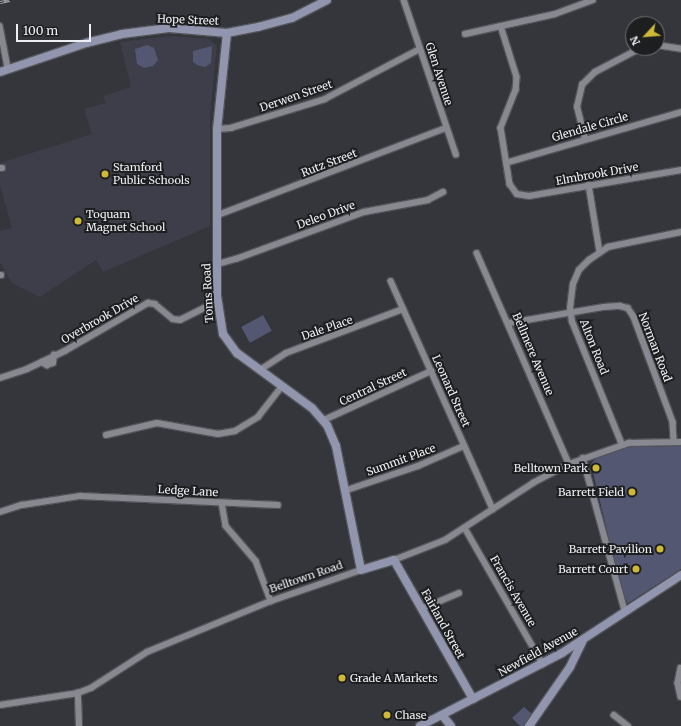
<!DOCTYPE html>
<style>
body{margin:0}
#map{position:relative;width:681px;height:726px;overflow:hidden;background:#35363c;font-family:Merriweather,serif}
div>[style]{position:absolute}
.built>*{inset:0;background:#3d3e4a}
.green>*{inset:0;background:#535772;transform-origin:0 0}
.roads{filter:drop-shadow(1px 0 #535459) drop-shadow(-1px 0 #535459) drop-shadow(0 1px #535459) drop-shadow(0 -1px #535459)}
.street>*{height:5.5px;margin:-2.75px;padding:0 2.75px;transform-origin:2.75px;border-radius:2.75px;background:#888990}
.secondary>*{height:8px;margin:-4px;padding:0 4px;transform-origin:4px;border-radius:4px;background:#9295ae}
.rail>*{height:3px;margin-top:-1.5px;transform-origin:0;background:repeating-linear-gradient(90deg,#1d1e20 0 4.5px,#a5a6ab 0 9px);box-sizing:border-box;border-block:1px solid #a5a6ab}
.dots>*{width:11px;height:11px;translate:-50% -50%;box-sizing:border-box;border:2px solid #1d1e20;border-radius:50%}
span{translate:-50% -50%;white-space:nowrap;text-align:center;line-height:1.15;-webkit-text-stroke:4px #1d1e20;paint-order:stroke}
.street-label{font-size:11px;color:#eeeff3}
.poi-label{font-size:11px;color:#eeeff3}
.left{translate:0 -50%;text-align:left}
.right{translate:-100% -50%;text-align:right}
.north{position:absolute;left:625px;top:16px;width:40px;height:40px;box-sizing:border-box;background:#1d1e20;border:1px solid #717274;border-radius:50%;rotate:244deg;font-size:11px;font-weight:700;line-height:16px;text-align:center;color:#eeeff3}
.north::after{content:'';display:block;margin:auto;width:14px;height:18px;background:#ceb837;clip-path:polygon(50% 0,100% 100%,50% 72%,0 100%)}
.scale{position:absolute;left:16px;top:24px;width:75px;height:18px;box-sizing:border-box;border:2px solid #eeeff3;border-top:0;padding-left:5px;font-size:12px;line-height:14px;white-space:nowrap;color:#eeeff3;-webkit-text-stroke:3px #1d1e20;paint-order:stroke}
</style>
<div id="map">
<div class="built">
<i style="clip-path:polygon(171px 36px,208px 39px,217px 45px,210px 113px,210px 226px,103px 272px,96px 260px,40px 297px,12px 283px,0 262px,0 231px,12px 228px,0 185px,0 163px,92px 134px,84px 109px,106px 103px,103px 96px,131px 87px,120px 42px)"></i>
</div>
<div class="green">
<i style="clip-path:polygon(147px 45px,154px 48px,158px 60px,153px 66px,144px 68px,137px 64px,135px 49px)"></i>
<i style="clip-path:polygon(212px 46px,211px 63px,205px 67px,197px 65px,193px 62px,193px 51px)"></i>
<i style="left:263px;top:315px;width:18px;height:25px;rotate:61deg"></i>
<i style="clip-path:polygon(643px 445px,681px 445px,681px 569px,628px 603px,622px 593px,591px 464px,596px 458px,629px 446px)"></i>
<i style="clip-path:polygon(524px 707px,532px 714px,524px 726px,520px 726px,512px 718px)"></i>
</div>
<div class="roads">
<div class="street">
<i style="left:404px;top:0;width:163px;rotate:71.3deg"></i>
<i style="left:0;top:26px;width:43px;rotate:79.2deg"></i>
<i style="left:501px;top:26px;width:53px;rotate:72.6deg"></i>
<i style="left:517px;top:77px;width:13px;rotate:94deg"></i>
<i style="left:516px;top:90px;width:41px;rotate:111.5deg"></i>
<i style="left:501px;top:128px;width:57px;rotate:80.9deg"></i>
<i style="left:510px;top:184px;width:12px;rotate:55deg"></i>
<i style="left:517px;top:194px;width:12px;rotate:9deg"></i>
<i style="left:529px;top:196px;width:154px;rotate:-9.7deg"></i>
<i style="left:465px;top:34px;width:92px;rotate:-12.5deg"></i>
<i style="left:555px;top:14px;width:40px;rotate:-20.2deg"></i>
<i style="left:657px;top:45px;width:24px;rotate:9deg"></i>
<i style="left:217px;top:129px;width:14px;rotate:-4deg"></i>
<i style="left:231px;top:128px;width:98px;rotate:-17.1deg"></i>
<i style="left:325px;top:99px;width:107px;rotate:-27.8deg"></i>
<i style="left:585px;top:139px;width:33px;rotate:-104deg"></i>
<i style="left:577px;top:107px;width:23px;rotate:-77deg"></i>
<i style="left:582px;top:85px;width:18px;rotate:-45deg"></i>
<i style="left:595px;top:72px;width:52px;rotate:-27.6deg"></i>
<i style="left:506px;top:163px;width:182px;rotate:-16.2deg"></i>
<i style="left:0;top:168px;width:2px"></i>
<i style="left:589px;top:185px;width:68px;rotate:80.7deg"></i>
<i style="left:218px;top:215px;width:244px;rotate:-20.9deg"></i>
<i style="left:477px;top:253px;width:230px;rotate:66.4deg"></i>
<i style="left:218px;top:264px;width:19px;rotate:-16deg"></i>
<i style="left:236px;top:259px;width:136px;rotate:-20.2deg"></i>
<i style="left:364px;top:212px;width:65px;rotate:-10.6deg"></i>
<i style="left:428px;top:200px;width:17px;rotate:-28deg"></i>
<i style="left:0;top:275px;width:1px"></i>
<i style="left:391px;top:281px;width:250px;rotate:65.9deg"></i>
<i style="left:509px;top:323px;width:96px;rotate:-9.6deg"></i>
<i style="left:604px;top:307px;width:16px;rotate:-4deg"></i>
<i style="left:620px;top:306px;width:8px;rotate:14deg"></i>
<i style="left:628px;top:308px;width:11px;rotate:56deg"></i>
<i style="left:634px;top:317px;width:112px;rotate:69.6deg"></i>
<i style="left:673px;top:422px;width:19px;rotate:87deg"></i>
<i style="left:42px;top:362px;width:6px;rotate:31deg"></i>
<i style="left:47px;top:365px;width:6px;rotate:-18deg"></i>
<i style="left:53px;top:363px;width:8px;rotate:-83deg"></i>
<i style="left:260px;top:370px;width:31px;rotate:-33deg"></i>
<i style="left:286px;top:353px;width:125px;rotate:-20.6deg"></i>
<i style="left:0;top:378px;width:28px;rotate:-18deg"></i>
<i style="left:27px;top:369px;width:42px;rotate:-25.3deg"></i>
<i style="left:65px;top:351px;width:96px;rotate:-30deg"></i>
<i style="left:148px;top:303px;width:7px;rotate:8deg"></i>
<i style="left:155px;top:304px;width:23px;rotate:40deg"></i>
<i style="left:173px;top:319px;width:7px;rotate:8deg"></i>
<i style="left:180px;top:320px;width:42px;rotate:-26.6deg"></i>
<i style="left:324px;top:420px;width:118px;rotate:-24.6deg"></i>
<i style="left:106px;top:435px;width:52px;rotate:-13.2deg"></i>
<i style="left:157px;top:423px;width:62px;rotate:10.2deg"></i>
<i style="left:218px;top:434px;width:17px;rotate:-10deg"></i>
<i style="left:235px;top:431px;width:27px;rotate:-31deg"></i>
<i style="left:258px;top:417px;width:39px;rotate:-52deg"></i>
<i style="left:622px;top:445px;width:133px;rotate:-112.1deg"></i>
<i style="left:572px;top:322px;width:14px;rotate:-98deg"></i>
<i style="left:570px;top:308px;width:24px;rotate:-83deg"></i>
<i style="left:573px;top:284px;width:15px;rotate:-67deg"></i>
<i style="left:579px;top:270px;width:14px;rotate:-45deg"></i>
<i style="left:589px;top:260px;width:23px;rotate:-34deg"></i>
<i style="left:608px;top:247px;width:75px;rotate:-11.6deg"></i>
<i style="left:583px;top:458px;width:159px;rotate:74.6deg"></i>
<i style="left:344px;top:491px;width:78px;rotate:-18.7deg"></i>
<i style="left:418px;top:466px;width:50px;rotate:-23.5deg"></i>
<i style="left:222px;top:503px;width:23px;rotate:80deg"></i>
<i style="left:226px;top:526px;width:46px;rotate:49.4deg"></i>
<i style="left:256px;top:561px;width:43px;rotate:69.4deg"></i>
<i style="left:0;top:512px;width:23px;rotate:-18deg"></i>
<i style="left:22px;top:505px;width:59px;rotate:-8.8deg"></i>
<i style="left:80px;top:496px;width:198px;rotate:2.6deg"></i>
<i style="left:465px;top:528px;width:157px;rotate:60.2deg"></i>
<i style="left:394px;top:560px;width:55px;rotate:-21.4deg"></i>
<i style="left:445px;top:540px;width:105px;rotate:-32.9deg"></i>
<i style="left:533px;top:483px;width:41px;rotate:-27.8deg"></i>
<i style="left:569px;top:464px;width:64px;rotate:-19.3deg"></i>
<i style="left:629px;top:443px;width:52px;rotate:-1.1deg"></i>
<i style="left:421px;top:609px;width:41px;rotate:-22.8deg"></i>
<i style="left:681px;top:668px;width:15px;rotate:101deg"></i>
<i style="left:678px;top:683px;width:14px;rotate:78deg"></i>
<i style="left:0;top:705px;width:79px;rotate:-8.7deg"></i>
<i style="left:614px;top:715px;width:18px;rotate:38deg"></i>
<i style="left:79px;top:726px;width:33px;rotate:-92deg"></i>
<i style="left:78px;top:693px;width:14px;rotate:-21deg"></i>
<i style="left:91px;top:688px;width:67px;rotate:-32.7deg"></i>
<i style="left:147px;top:652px;width:134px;rotate:-22.4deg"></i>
<i style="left:271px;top:601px;width:95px;rotate:-19deg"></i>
</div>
<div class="secondary">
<i style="left:227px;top:33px;width:97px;rotate:95.9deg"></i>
<i style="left:217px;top:129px;width:167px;rotate:90deg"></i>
<i style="left:217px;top:296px;width:38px;rotate:81deg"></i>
<i style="left:223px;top:334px;width:24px;rotate:54deg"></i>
<i style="left:237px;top:353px;width:93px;rotate:36.3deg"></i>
<i style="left:312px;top:408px;width:23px;rotate:49deg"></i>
<i style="left:327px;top:425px;width:23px;rotate:67deg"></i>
<i style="left:336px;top:446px;width:126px;rotate:78.6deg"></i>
<i style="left:361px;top:570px;width:34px;rotate:-17deg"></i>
<i style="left:394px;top:560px;width:160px;rotate:60.4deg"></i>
<i style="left:0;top:72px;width:91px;rotate:-18.6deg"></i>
<i style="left:86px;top:43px;width:37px;rotate:-14deg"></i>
<i style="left:122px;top:34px;width:47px;rotate:-7.3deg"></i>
<i style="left:169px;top:28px;width:58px;rotate:4.9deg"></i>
<i style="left:227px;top:33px;width:32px;rotate:-11deg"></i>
<i style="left:258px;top:27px;width:35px;rotate:-15deg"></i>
<i style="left:292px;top:18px;width:39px;rotate:-27deg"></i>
<i style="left:442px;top:715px;width:14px;rotate:51deg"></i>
<i style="left:420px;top:726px;width:160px;rotate:-27.2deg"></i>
<i style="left:562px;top:653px;width:142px;rotate:-33.2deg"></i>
<i style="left:529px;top:726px;width:72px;rotate:-55.2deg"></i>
<i style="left:570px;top:667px;width:28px;rotate:-64deg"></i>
</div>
</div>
<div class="rail">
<i style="left:0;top:2px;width:10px;rotate:-11deg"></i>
</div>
<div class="dots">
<i style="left:105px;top:174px;background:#ceb837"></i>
<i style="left:78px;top:221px;background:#ceb837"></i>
<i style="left:596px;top:468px;background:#ceb837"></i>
<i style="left:632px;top:492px;background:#ceb837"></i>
<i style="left:660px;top:549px;background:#ceb837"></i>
<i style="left:636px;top:569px;background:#ceb837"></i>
<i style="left:342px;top:678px;background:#ceb837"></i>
<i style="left:387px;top:715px;background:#ceb837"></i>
</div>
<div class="street-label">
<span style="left:188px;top:20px;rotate:2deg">Hope Street</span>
<span style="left:439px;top:74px;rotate:72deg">Glen Avenue</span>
<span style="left:296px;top:96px;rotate:-19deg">Derwen Street</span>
<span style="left:590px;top:127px;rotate:-16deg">Glendale Circle</span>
<span style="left:329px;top:163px;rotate:-21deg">Rutz Street</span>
<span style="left:597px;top:174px;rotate:-10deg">Elmbrook Drive</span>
<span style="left:326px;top:215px;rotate:-20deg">Deleo Drive</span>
<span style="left:208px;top:293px;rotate:-93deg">Toms Road</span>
<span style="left:100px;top:319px;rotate:-30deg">Overbrook Drive</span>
<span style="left:327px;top:328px;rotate:-19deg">Dale Place</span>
<span style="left:594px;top:347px;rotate:68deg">Alton Road</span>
<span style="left:655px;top:347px;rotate:69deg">Norman Road</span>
<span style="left:533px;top:354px;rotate:67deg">Bellmere Avenue</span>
<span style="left:373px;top:387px;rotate:-25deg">Central Street</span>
<span style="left:451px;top:391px;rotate:66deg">Leonard Street</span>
<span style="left:401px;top:460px;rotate:-20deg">Summit Place</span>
<span style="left:188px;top:491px;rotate:3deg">Ledge Lane</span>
<span style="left:306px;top:577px;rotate:-19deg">Belltown Road</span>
<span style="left:513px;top:591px;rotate:60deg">Francis Avenue</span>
<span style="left:443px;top:624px;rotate:61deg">Fairland Street</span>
<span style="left:538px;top:652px;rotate:-29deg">Newfield Avenue</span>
</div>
<div class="poi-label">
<span class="left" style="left:113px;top:174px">Stamford<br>Public Schools</span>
<span class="left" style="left:86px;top:221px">Toquam<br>Magnet School</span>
<span class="right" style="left:588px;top:468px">Belltown Park</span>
<span class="right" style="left:624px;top:492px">Barrett Field</span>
<span class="right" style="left:652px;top:549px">Barrett Pavilion</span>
<span class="right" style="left:628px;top:569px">Barrett Court</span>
<span class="left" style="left:350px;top:678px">Grade A Markets</span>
<span class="left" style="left:395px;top:715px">Chase</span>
</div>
<div class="north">N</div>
<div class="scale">100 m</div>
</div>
